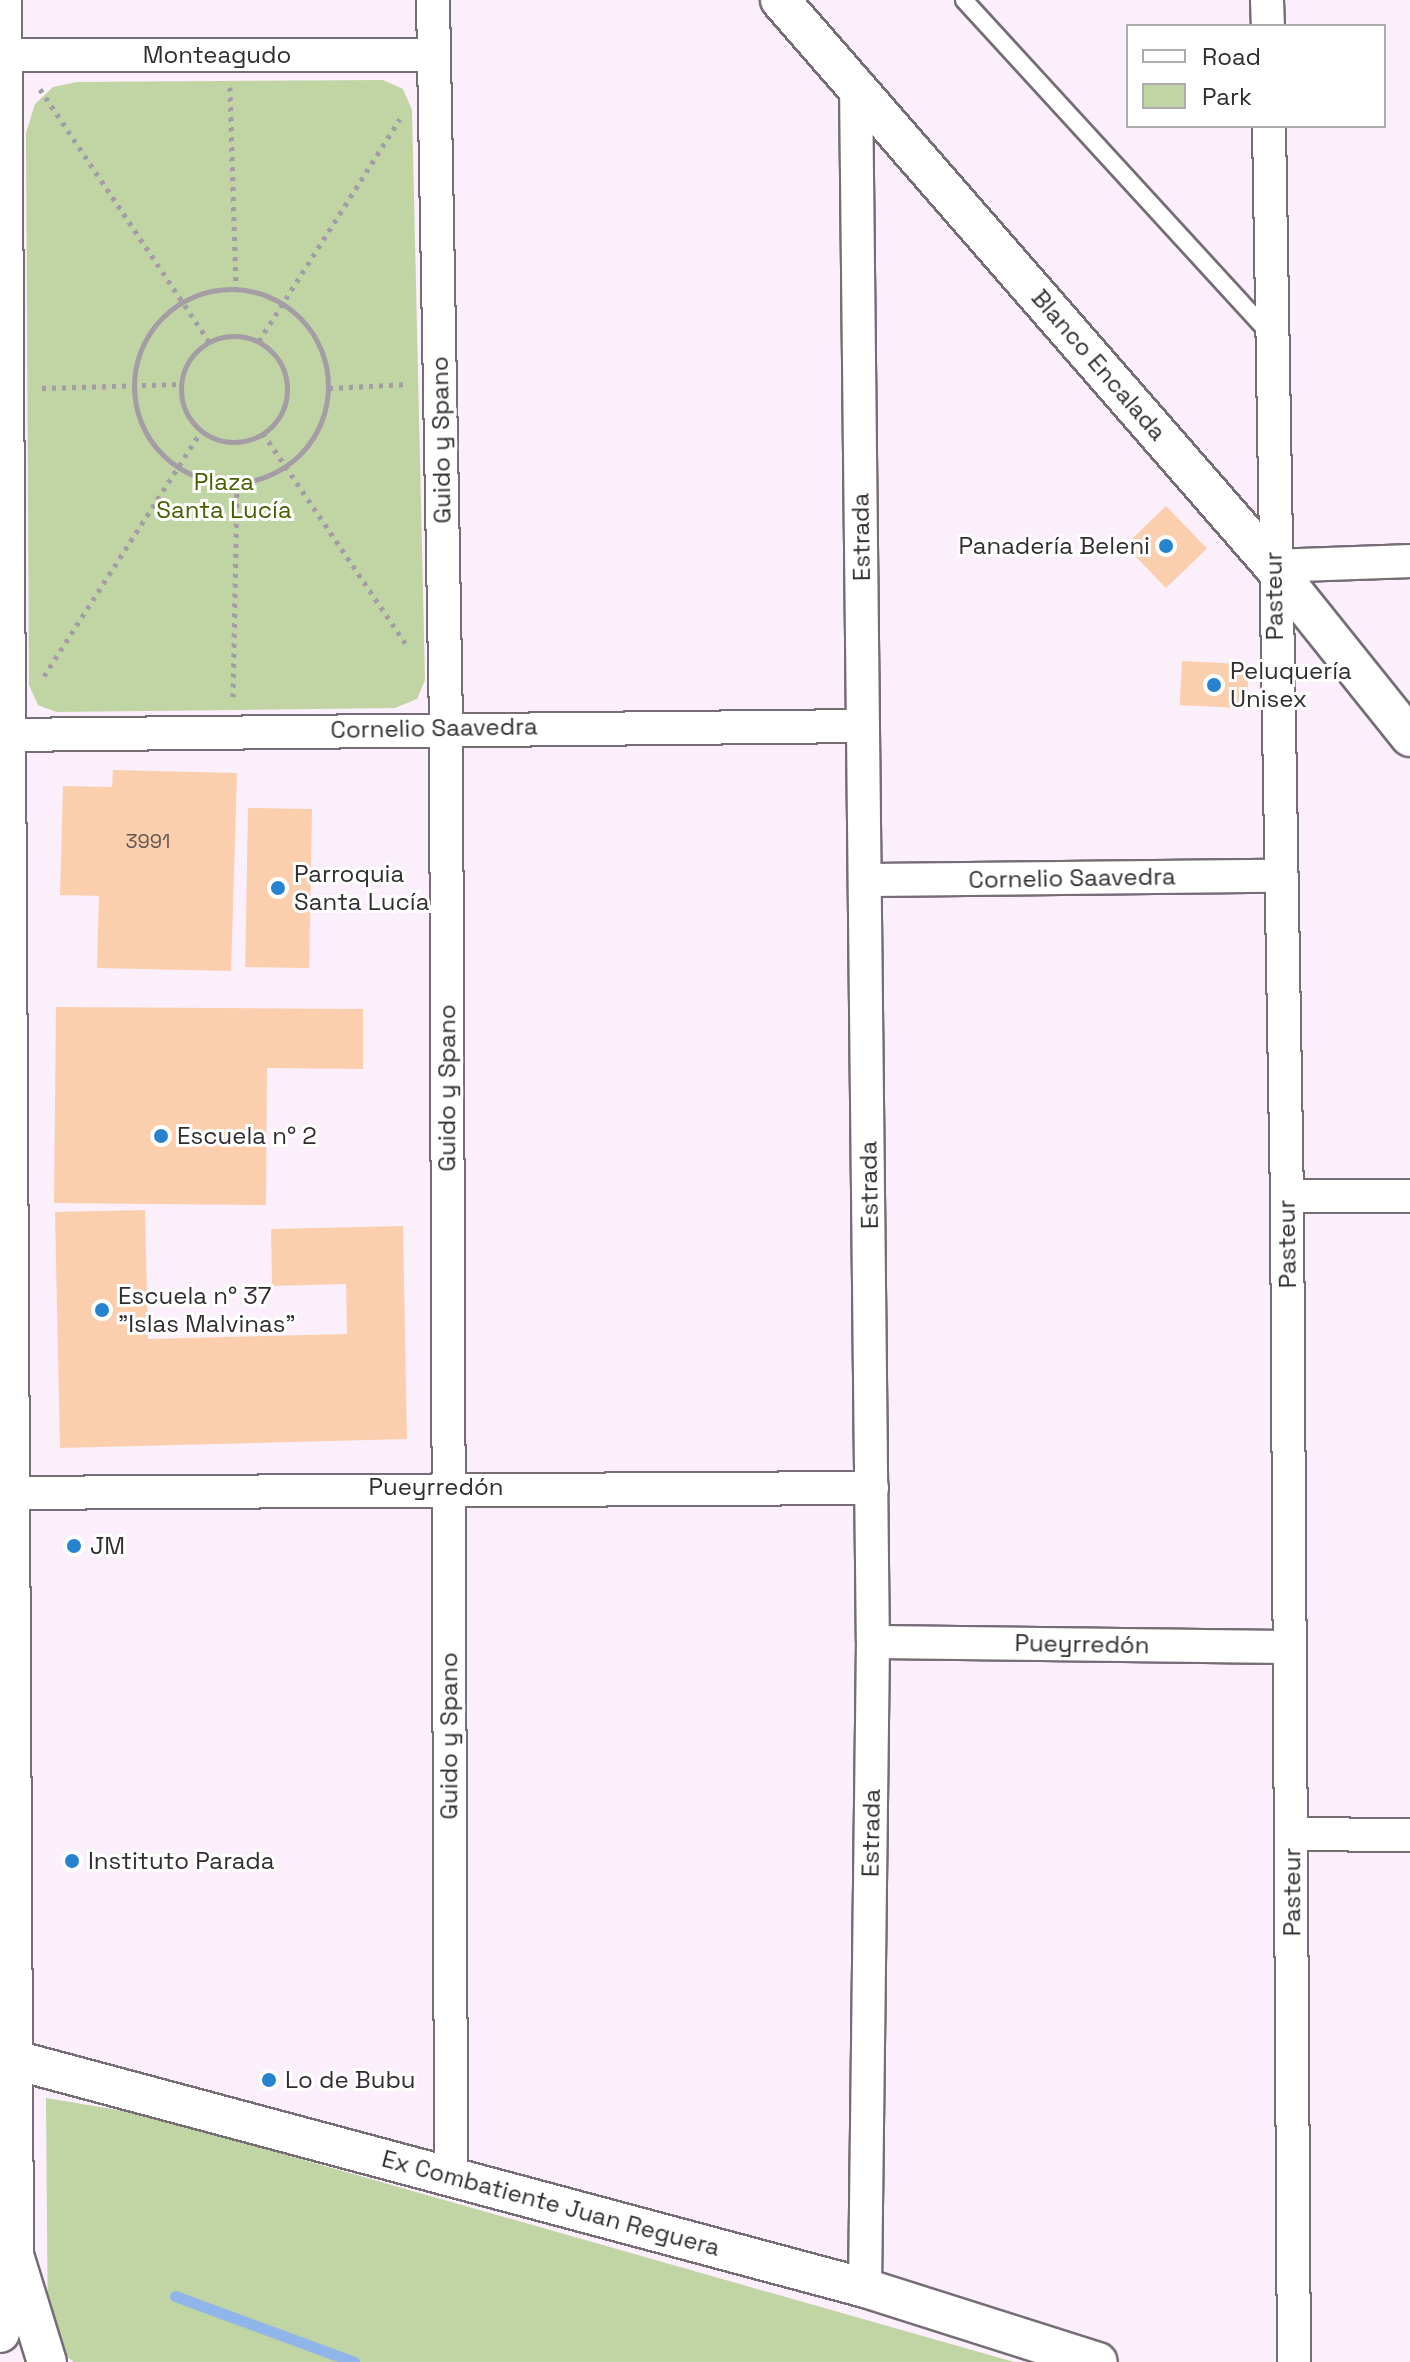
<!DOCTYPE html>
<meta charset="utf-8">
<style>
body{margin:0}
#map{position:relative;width:1410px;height:2362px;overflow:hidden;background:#faeffa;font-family:"Space Grotesk",sans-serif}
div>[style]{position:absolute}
.green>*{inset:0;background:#c1d4a4}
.stream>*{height:11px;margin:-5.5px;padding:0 5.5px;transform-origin:5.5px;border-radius:5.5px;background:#90b5e8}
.building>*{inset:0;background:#fbcfad;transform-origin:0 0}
.path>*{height:5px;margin-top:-2.5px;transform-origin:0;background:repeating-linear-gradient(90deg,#a59da5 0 4px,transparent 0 10px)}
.path>.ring{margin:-2.5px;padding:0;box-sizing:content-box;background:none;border:5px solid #a59da5;border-radius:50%}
.roads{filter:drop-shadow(2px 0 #776d77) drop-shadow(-2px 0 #776d77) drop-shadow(0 2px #776d77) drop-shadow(0 -2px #776d77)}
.service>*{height:16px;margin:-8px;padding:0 8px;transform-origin:8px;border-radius:8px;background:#fff}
.minor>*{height:32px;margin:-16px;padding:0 16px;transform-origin:16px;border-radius:16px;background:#fff}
.tertiary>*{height:38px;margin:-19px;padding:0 19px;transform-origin:19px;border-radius:19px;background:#fff}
.dots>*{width:22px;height:22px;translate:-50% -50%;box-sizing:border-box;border:4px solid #fff;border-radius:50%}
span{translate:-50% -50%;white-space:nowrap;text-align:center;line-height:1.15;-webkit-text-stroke:6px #fff;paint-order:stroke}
.number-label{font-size:20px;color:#645650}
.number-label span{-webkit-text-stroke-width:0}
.street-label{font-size:24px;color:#322d31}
.park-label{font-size:24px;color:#466000}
.poi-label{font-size:24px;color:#322d31}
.right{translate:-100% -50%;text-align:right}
.left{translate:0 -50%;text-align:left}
.legend{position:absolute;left:1126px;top:24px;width:260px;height:104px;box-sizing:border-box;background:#fff;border:2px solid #adabad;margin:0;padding:10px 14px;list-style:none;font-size:24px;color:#322d31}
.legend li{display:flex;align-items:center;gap:16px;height:40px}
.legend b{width:40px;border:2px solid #adabad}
</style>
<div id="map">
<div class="green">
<i style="clip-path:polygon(383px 80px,403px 89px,412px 110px,425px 680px,417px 699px,395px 708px,56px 712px,38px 705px,29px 685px,26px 133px,35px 104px,53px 87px,77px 82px)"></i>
<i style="clip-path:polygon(46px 2098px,142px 2114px,1014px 2362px,74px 2362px,48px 2342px)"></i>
</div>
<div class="stream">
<i style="left:175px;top:2296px;width:191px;rotate:20.2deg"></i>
</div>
<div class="building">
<i style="left:1166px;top:506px;width:59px;height:57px;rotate:46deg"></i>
<i style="left:1182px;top:661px;width:67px;height:44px;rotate:3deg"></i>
<i style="clip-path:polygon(113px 770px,237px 773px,231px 971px,97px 968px,99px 896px,60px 895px,63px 786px,112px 787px)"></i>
<i style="left:248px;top:808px;width:64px;height:159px;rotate:1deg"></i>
<i style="clip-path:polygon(56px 1007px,363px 1009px,363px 1069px,267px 1068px,266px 1205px,54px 1203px)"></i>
<i style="clip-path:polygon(145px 1210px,148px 1339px,347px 1334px,346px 1284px,272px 1286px,271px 1229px,403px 1226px,407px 1439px,60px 1448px,55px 1212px)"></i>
</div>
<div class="path">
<i style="left:230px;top:87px;width:203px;rotate:88.3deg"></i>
<i style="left:40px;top:89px;width:303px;rotate:56.2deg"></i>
<i class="ring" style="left:134px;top:289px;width:189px;height:189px"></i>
<i class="ring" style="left:181px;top:336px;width:101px;height:101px"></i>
<i style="left:259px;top:341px;width:263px;rotate:-57.6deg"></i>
<i style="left:42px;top:388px;width:139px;rotate:-1.6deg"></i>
<i style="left:329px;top:388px;width:79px;rotate:-2.9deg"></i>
<i style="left:263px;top:433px;width:258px;rotate:55.9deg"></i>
<i style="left:44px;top:676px;width:291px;rotate:-57.3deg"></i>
<i style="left:233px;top:697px;width:215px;rotate:-88.9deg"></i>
</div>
<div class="roads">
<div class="service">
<i style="left:964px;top:0;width:453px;rotate:47.5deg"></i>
</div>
<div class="minor">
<i style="left:433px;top:0;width:726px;rotate:88.97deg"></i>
<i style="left:446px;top:726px;width:1450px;rotate:89.8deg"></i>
<i style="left:1267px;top:0;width:26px;rotate:88deg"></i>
<i style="left:0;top:55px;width:433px"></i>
<i style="left:856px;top:83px;width:1559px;rotate:89.38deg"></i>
<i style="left:873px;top:1642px;width:646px;rotate:90.71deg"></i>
<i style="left:1269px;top:126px;width:1070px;rotate:89.04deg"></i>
<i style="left:1287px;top:1196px;width:1166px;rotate:89.66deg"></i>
<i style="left:1273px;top:566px;width:137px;rotate:-2.1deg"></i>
<i style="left:5px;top:735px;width:858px;rotate:-0.6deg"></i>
<i style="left:865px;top:880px;width:415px;rotate:-0.6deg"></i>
<i style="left:1287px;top:1196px;width:123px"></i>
<i style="left:0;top:1493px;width:872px;rotate:-0.33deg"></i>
<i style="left:873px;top:1642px;width:417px;rotate:0.7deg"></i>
<i style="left:1291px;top:1834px;width:119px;rotate:0.5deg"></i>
</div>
<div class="tertiary">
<i style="left:780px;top:0;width:751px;rotate:48.94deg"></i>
<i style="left:1273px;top:566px;width:219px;rotate:51.3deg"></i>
<i style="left:0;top:2056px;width:896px;rotate:15.01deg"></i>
<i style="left:865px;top:2288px;width:244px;rotate:17.6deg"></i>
<i style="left:14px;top:2255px;width:112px;rotate:72.9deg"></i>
<i style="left:0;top:2333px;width:79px;rotate:-79.8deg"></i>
<i style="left:14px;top:2255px;width:2255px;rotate:-90.3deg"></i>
</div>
</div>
<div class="dots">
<i style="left:1166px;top:546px;background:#2783d0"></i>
<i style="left:1214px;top:685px;background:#2783d0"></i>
<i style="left:278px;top:888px;background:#2783d0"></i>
<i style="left:161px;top:1136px;background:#2783d0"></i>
<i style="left:102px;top:1310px;background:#2783d0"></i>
<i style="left:74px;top:1546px;background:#2783d0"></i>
<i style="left:72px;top:1861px;background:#2783d0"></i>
<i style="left:269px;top:2080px;background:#2783d0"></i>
</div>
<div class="number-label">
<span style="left:148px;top:841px">3991</span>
</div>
<div class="street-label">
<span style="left:217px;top:55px">Monteagudo</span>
<span style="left:1099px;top:365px;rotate:49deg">Blanco Encalada</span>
<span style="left:441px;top:440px;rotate:-91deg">Guido y Spano</span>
<span style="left:861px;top:537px;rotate:-91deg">Estrada</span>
<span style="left:1274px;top:596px;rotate:-91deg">Pasteur</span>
<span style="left:434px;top:728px;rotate:-1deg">Cornelio Saavedra</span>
<span style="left:1072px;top:878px;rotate:-1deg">Cornelio Saavedra</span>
<span style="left:447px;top:1088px;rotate:-90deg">Guido y Spano</span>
<span style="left:869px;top:1185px;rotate:-91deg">Estrada</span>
<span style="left:1287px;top:1244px;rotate:-91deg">Pasteur</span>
<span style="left:436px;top:1487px">Pueyrredón</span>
<span style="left:1082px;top:1644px;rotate:1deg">Pueyrredón</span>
<span style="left:449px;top:1736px;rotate:-90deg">Guido y Spano</span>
<span style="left:871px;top:1833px;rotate:-89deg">Estrada</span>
<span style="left:1292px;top:1892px;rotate:-90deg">Pasteur</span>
<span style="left:551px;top:2203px;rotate:15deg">Ex Combatiente Juan Reguera</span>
</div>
<div class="park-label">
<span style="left:224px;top:496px">Plaza<br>Santa Lucía</span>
</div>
<div class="poi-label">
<span class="right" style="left:1150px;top:546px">Panadería Beleni</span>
<span class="left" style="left:1230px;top:685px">Peluquería<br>Unisex</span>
<span class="left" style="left:294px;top:888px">Parroquia<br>Santa Lucía</span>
<span class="left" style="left:177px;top:1136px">Escuela n° 2</span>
<span class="left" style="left:118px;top:1310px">Escuela n° 37<br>"Islas Malvinas"</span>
<span class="left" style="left:90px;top:1546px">JM</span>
<span class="left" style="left:88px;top:1861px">Instituto Parada</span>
<span class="left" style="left:285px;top:2080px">Lo de Bubu</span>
</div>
<ul class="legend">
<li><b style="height:10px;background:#fff"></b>Road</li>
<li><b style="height:22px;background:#c1d4a4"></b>Park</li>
</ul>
</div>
